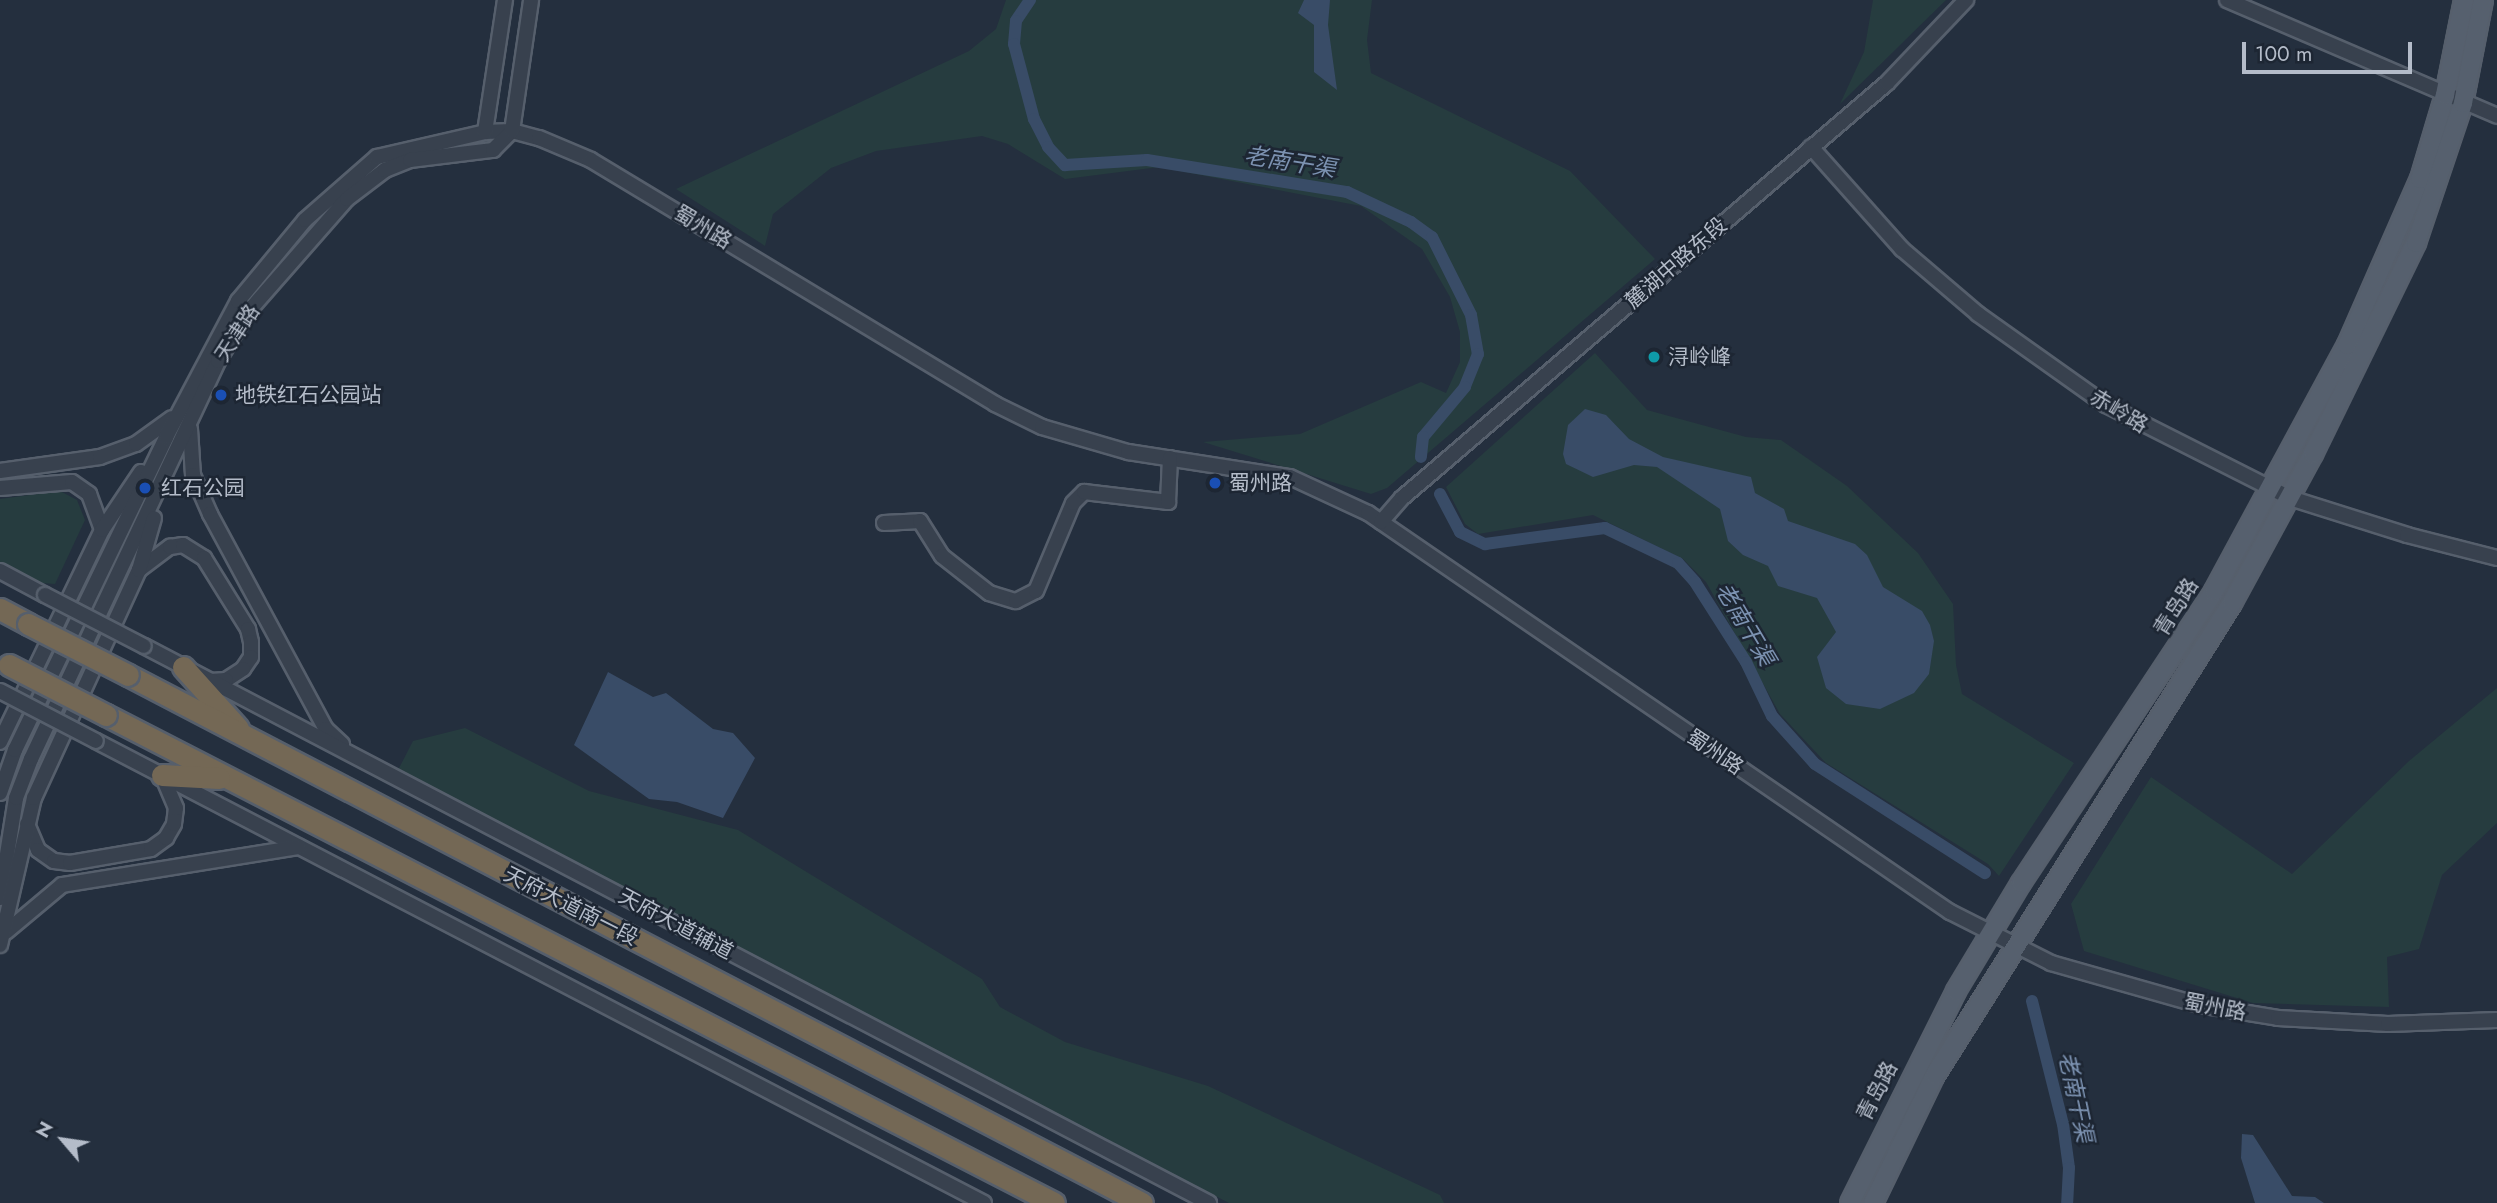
<!DOCTYPE html>
<meta charset="utf-8">
<style>
body{margin:0}
#map{position:relative;width:2497px;height:1203px;overflow:hidden;background:#242f3e;font-family:Jost,"Noto Sans SC",sans-serif}
div>[style]{position:absolute}
.green>*{inset:0;background:#263c3f}
.water>*{inset:0;background:#394c67}
.canal>*{height:12px;margin:-6px;padding:0 6px;transform-origin:6px;border-radius:6px;background:#394c67}
.roads{filter:drop-shadow(2px 0 #565f6c) drop-shadow(-2px 0 #565f6c) drop-shadow(0 2px #565f6c) drop-shadow(0 -2px #565f6c)}
.minor>*{height:14px;margin:-7px;padding:0 7px;transform-origin:7px;border-radius:7px;background:#38414e}
.major>*{height:18px;margin:-9px;padding:0 9px;transform-origin:9px;border-radius:9px;background:#56606e}
.highway>*{height:21px;margin:-10.5px;padding:0 10.5px;transform-origin:10.5px;border-radius:10.5px;background:#746855}
.bridges{filter:drop-shadow(2px 0 #565f6c) drop-shadow(-2px 0 #565f6c) drop-shadow(0 2px #565f6c) drop-shadow(0 -2px #565f6c)}
.minor-bridge>*{height:14px;margin:-7px;padding:0 7px;transform-origin:7px;border-radius:7px;background:#38414e}
.highway-bridge>*{height:21px;margin:-10.5px;padding:0 10.5px;transform-origin:10.5px;border-radius:10.5px;background:#746855}
.dots>*{width:19px;height:19px;translate:-50% -50%;box-sizing:border-box;border:4px solid #1d2633;border-radius:50%}
span{translate:-50% -50%;white-space:nowrap;text-align:center;line-height:1.15;-webkit-text-stroke:5px #1d2633;paint-order:stroke}
.street-label{font-size:21px;color:#b4bcc9}
.poi-label{font-size:21px;color:#b4bcc9}
.left{translate:0 -50%;text-align:left}
.water-label{font-size:23px;color:#7c92b1;font-style:italic}
.north{position:absolute;left:28px;top:1105px;width:70px;height:70px;-webkit-text-stroke:5px #1d2633;paint-order:stroke;rotate:299deg;font-size:19px;font-weight:700;line-height:28px;text-align:center;color:#b4bcc9}
.north::after{content:'';display:block;margin:auto;width:24px;height:32px;background:#b4bcc9;clip-path:polygon(50% 0,100% 100%,50% 72%,0 100%)}
.scale{position:absolute;left:2242px;top:42px;width:170px;height:32px;box-sizing:border-box;border:4px solid #b4bcc9;border-top:0;padding-left:9px;font-size:21px;line-height:24px;white-space:nowrap;color:#b4bcc9;-webkit-text-stroke:5px #1d2633;paint-order:stroke}
</style>
<div id="map">
<div class="green">
<i style="clip-path:polygon(1006px 0,1372px 0,1367px 40px,1371px 73px,1570px 171px,1655px 259px,1387px 488px,1371px 494px,1203px 442px,1300px 434px,1421px 382px,1446px 393px,1460px 362px,1460px 332px,1450px 297px,1422px 249px,1361px 206px,1159px 167px,1065px 179px,1008px 144px,982px 136px,876px 151px,831px 168px,773px 214px,765px 246px,676px 189px,969px 51px,996px 29px)"></i>
<i style="clip-path:polygon(1873px 0,1946px 0,1840px 104px,1864px 52px)"></i>
<i style="clip-path:polygon(1595px 353px,1647px 410px,1746px 437px,1781px 440px,1847px 486px,1918px 553px,1953px 604px,1956px 665px,1962px 694px,2074px 763px,1999px 876px,1988px 864px,1826px 763px,1780px 714px,1706px 582px,1683px 559px,1593px 515px,1478px 534px,1465px 524px,1446px 487px)"></i>
<i style="clip-path:polygon(60px 491px,77px 500px,85px 520px,55px 584px,41px 583px,0 562px,0 499px)"></i>
<i style="clip-path:polygon(2497px 688px,2497px 823px,2442px 875px,2419px 949px,2387px 957px,2389px 1007px,2253px 1003px,2084px 951px,2071px 904px,2151px 777px,2292px 874px,2409px 761px)"></i>
<i style="clip-path:polygon(465px 728px,589px 791px,738px 830px,982px 979px,1000px 1007px,1065px 1042px,1208px 1086px,1440px 1195px,1444px 1203px,1229px 1203px,397px 772px,413px 741px)"></i>
</div>
<div class="water">
<i style="clip-path:polygon(1304px 0,1330px 0,1328px 25px,1337px 90px,1314px 72px,1314px 25px,1298px 13px)"></i>
<i style="clip-path:polygon(1585px 409px,1606px 415px,1629px 439px,1663px 457px,1751px 477px,1755px 493px,1784px 509px,1788px 521px,1855px 544px,1867px 555px,1883px 587px,1922px 611px,1930px 625px,1934px 641px,1929px 674px,1914px 693px,1880px 709px,1846px 704px,1826px 688px,1817px 657px,1836px 632px,1817px 598px,1778px 586px,1768px 566px,1743px 555px,1728px 541px,1720px 509px,1657px 467px,1634px 465px,1593px 477px,1566px 464px,1563px 454px,1568px 425px)"></i>
<i style="clip-path:polygon(608px 672px,653px 697px,666px 693px,713px 729px,733px 733px,755px 758px,723px 818px,677px 802px,649px 799px,574px 745px)"></i>
<i style="clip-path:polygon(2242px 1134px,2253px 1135px,2292px 1196px,2315px 1197px,2324px 1203px,2255px 1203px,2241px 1158px)"></i>
</div>
<div class="canal">
<i style="left:1030px;top:0;width:25px;rotate:124deg"></i>
<i style="left:1016px;top:21px;width:23px;rotate:95deg"></i>
<i style="left:1014px;top:44px;width:78px;rotate:75.1deg"></i>
<i style="left:1034px;top:119px;width:31px;rotate:63deg"></i>
<i style="left:1048px;top:147px;width:25px;rotate:47deg"></i>
<i style="left:1065px;top:165px;width:82px;rotate:-3.5deg"></i>
<i style="left:1147px;top:160px;width:203px;rotate:9.1deg"></i>
<i style="left:1347px;top:192px;width:71px;rotate:25.1deg"></i>
<i style="left:1411px;top:222px;width:26px;rotate:36deg"></i>
<i style="left:1432px;top:237px;width:87px;rotate:63.4deg"></i>
<i style="left:1471px;top:315px;width:40px;rotate:80deg"></i>
<i style="left:1478px;top:354px;width:35px;rotate:112deg"></i>
<i style="left:1465px;top:387px;width:65px;rotate:130deg"></i>
<i style="left:1423px;top:437px;width:20px;rotate:96deg"></i>
<i style="left:1440px;top:494px;width:43px;rotate:62.2deg"></i>
<i style="left:1460px;top:532px;width:28px;rotate:26deg"></i>
<i style="left:1485px;top:544px;width:121px;rotate:-7.6deg"></i>
<i style="left:1605px;top:528px;width:81px;rotate:25.6deg"></i>
<i style="left:1678px;top:563px;width:25px;rotate:48deg"></i>
<i style="left:1695px;top:582px;width:95px;rotate:57.5deg"></i>
<i style="left:1746px;top:662px;width:60px;rotate:64.3deg"></i>
<i style="left:1772px;top:716px;width:64px;rotate:48.1deg"></i>
<i style="left:1815px;top:764px;width:202px;rotate:32.7deg"></i>
<i style="left:2032px;top:1001px;width:127px;rotate:75.9deg"></i>
<i style="left:2063px;top:1124px;width:44px;rotate:82.2deg"></i>
<i style="left:2069px;top:1168px;width:35px;rotate:93deg"></i>
</div>
<div class="roads">
<div class="minor">
<i style="left:2227px;top:0;width:294px;rotate:23.2deg"></i>
<i style="left:485px;top:132px;width:27px;rotate:-2deg"></i>
<i style="left:512px;top:131px;width:28px;rotate:15deg"></i>
<i style="left:539px;top:138px;width:56px;rotate:22.9deg"></i>
<i style="left:591px;top:160px;width:472px;rotate:31.1deg"></i>
<i style="left:995px;top:404px;width:52px;rotate:26.1deg"></i>
<i style="left:1042px;top:427px;width:90px;rotate:16.2deg"></i>
<i style="left:1128px;top:452px;width:164px;rotate:8.8deg"></i>
<i style="left:1290px;top:477px;width:86px;rotate:24.8deg"></i>
<i style="left:1368px;top:513px;width:706px;rotate:34.43deg"></i>
<i style="left:1950px;top:912px;width:113px;rotate:26.8deg"></i>
<i style="left:2051px;top:963px;width:154px;rotate:15.8deg"></i>
<i style="left:2199px;top:1005px;width:80px;rotate:9.3deg"></i>
<i style="left:2278px;top:1018px;width:110px;rotate:3.1deg"></i>
<i style="left:2388px;top:1024px;width:109px;rotate:-2.1deg"></i>
<i style="left:1811px;top:147px;width:137px;rotate:48.3deg"></i>
<i style="left:1902px;top:249px;width:100px;rotate:40.5deg"></i>
<i style="left:1978px;top:314px;width:157px;rotate:35.4deg"></i>
<i style="left:2106px;top:405px;width:206px;rotate:26.8deg"></i>
<i style="left:2290px;top:498px;width:123px;rotate:17.5deg"></i>
<i style="left:2407px;top:535px;width:93px;rotate:14.3deg"></i>
<i style="left:190px;top:429px;width:46px;rotate:86.3deg"></i>
<i style="left:193px;top:475px;width:43px;rotate:66.4deg"></i>
<i style="left:210px;top:514px;width:244px;rotate:61.7deg"></i>
<i style="left:326px;top:729px;width:22px;rotate:43deg"></i>
<i style="left:0;top:471px;width:101px;rotate:-8deg"></i>
<i style="left:100px;top:457px;width:38px;rotate:-20deg"></i>
<i style="left:136px;top:444px;width:44px;rotate:-35.8deg"></i>
<i style="left:0;top:488px;width:72px;rotate:-4.8deg"></i>
<i style="left:72px;top:482px;width:21px;rotate:35deg"></i>
<i style="left:89px;top:494px;width:38px;rotate:70deg"></i>
<i style="left:1381px;top:522px;width:32px;rotate:-49deg"></i>
<i style="left:1402px;top:498px;width:638px;rotate:-40.55deg"></i>
<i style="left:1887px;top:83px;width:115px;rotate:-46.4deg"></i>
<i style="left:884px;top:523px;width:36px;rotate:-3deg"></i>
<i style="left:920px;top:521px;width:41px;rotate:57.8deg"></i>
<i style="left:942px;top:556px;width:60px;rotate:38.2deg"></i>
<i style="left:989px;top:593px;width:28px;rotate:17deg"></i>
<i style="left:1016px;top:601px;width:22px;rotate:-27deg"></i>
<i style="left:1036px;top:591px;width:95px;rotate:-67.2deg"></i>
<i style="left:1073px;top:503px;width:16px;rotate:-45deg"></i>
<i style="left:1084px;top:492px;width:85px;rotate:6.8deg"></i>
<i style="left:1168px;top:502px;width:44px;rotate:-87.4deg"></i>
<i style="left:139px;top:570px;width:39px;rotate:-37deg"></i>
<i style="left:170px;top:547px;width:13px;rotate:-9deg"></i>
<i style="left:183px;top:545px;width:25px;rotate:32deg"></i>
<i style="left:204px;top:558px;width:84px;rotate:58.2deg"></i>
<i style="left:248px;top:629px;width:13px;rotate:77deg"></i>
<i style="left:251px;top:642px;width:15px;rotate:90deg"></i>
<i style="left:251px;top:657px;width:14px;rotate:124deg"></i>
<i style="left:243px;top:669px;width:20px;rotate:147deg"></i>
<i style="left:226px;top:680px;width:15px;rotate:176deg"></i>
<i style="left:0;top:571px;width:51px;rotate:28.1deg"></i>
<i style="left:144px;top:646px;width:1202px;rotate:27.61deg"></i>
<i style="left:96px;top:741px;width:1001px;rotate:27.49deg"></i>
<i style="left:0;top:742px;width:235px;rotate:-64.3deg"></i>
<i style="left:102px;top:530px;width:70px;rotate:-56.1deg"></i>
<i style="left:0;top:793px;width:46px;rotate:-70.8deg"></i>
<i style="left:15px;top:750px;width:348px;rotate:-64.2deg"></i>
<i style="left:166px;top:437px;width:154px;rotate:-62.1deg"></i>
<i style="left:238px;top:301px;width:105px;rotate:-50.4deg"></i>
<i style="left:305px;top:220px;width:96px;rotate:-41.2deg"></i>
<i style="left:377px;top:157px;width:111px;rotate:-13deg"></i>
<i style="left:485px;top:132px;width:134px;rotate:-81.4deg"></i>
<i style="left:27px;top:824px;width:28px;rotate:67deg"></i>
<i style="left:38px;top:850px;width:19px;rotate:35deg"></i>
<i style="left:54px;top:861px;width:16px;rotate:7deg"></i>
<i style="left:70px;top:863px;width:82px;rotate:-9.8deg"></i>
<i style="left:151px;top:849px;width:19px;rotate:-36deg"></i>
<i style="left:166px;top:838px;width:16px;rotate:-60deg"></i>
<i style="left:174px;top:824px;width:16px;rotate:-83deg"></i>
<i style="left:176px;top:808px;width:36px;rotate:-113deg"></i>
<i style="left:0;top:898px;width:101px;rotate:-80.9deg"></i>
<i style="left:16px;top:798px;width:42px;rotate:-69deg"></i>
<i style="left:31px;top:759px;width:440px;rotate:-64.8deg"></i>
<i style="left:218px;top:361px;width:57px;rotate:-58.5deg"></i>
<i style="left:248px;top:312px;width:150px;rotate:-48.8deg"></i>
<i style="left:347px;top:199px;width:48px;rotate:-37.3deg"></i>
<i style="left:385px;top:170px;width:27px;rotate:-22deg"></i>
<i style="left:410px;top:160px;width:84px;rotate:-6.9deg"></i>
<i style="left:493px;top:150px;width:27px;rotate:-45deg"></i>
<i style="left:512px;top:131px;width:132px;rotate:-81.7deg"></i>
<i style="left:6px;top:932px;width:73px;rotate:-40deg"></i>
<i style="left:62px;top:885px;width:240px;rotate:-9.1deg"></i>
<i style="left:0;top:945px;width:151px;rotate:-77deg"></i>
<i style="left:34px;top:798px;width:251px;rotate:-65.3deg"></i>
<i style="left:139px;top:570px;width:54px;rotate:-73.9deg"></i>
</div>
<div class="major">
<i style="left:1850px;top:1203px;width:237px;rotate:-63.4deg"></i>
<i style="left:1956px;top:991px;width:126px;rotate:-59deg"></i>
<i style="left:2021px;top:883px;width:350px;rotate:-56.5deg"></i>
<i style="left:2214px;top:591px;width:280px;rotate:-61.6deg"></i>
<i style="left:2347px;top:345px;width:181px;rotate:-66.3deg"></i>
<i style="left:2420px;top:179px;width:88px;rotate:-73.4deg"></i>
<i style="left:2445px;top:95px;width:97px;rotate:-78.7deg"></i>
<i style="left:1873px;top:1203px;width:142px;rotate:-64.2deg"></i>
<i style="left:1935px;top:1075px;width:558px;rotate:-57.82deg"></i>
<i style="left:2232px;top:603px;width:170px;rotate:-61.5deg"></i>
<i style="left:2313px;top:454px;width:235px;rotate:-64deg"></i>
<i style="left:2416px;top:243px;width:148px;rotate:-71.4deg"></i>
<i style="left:2463px;top:103px;width:105px;rotate:-79deg"></i>
</div>
<div class="highway">
<i style="left:0;top:609px;width:32px;rotate:28deg"></i>
<i style="left:183px;top:667px;width:82px;rotate:48deg"></i>
<i style="left:128px;top:675px;width:1143px;rotate:27.51deg"></i>
<i style="left:106px;top:715px;width:1066px;rotate:27.24deg"></i>
<i style="left:162px;top:775px;width:57px;rotate:3deg"></i>
</div>
</div>
<div class="bridges">
<div class="minor-bridge">
<i style="left:45px;top:595px;width:111px;rotate:27.3deg"></i>
<i style="left:0;top:691px;width:108px;rotate:27.5deg"></i>
</div>
<div class="highway-bridge">
<i style="left:28px;top:624px;width:112px;rotate:27deg"></i>
<i style="left:9px;top:665px;width:109px;rotate:27.3deg"></i>
</div>
</div>
<div class="dots">
<i style="left:1654px;top:357px;background:#0f9aa8"></i>
<i style="left:221px;top:395px;background:#1a4fb4"></i>
<i style="left:1215px;top:483px;background:#1a4fb4"></i>
<i style="left:145px;top:488px;background:#1a4fb4"></i>
</div>
<div class="street-label">
<span style="left:703px;top:227px;rotate:31deg">蜀州路</span>
<span style="left:1676px;top:263px;rotate:-41deg">麓湖中路东段</span>
<span style="left:237px;top:333px;rotate:-57deg">天津路</span>
<span style="left:2119px;top:411px;rotate:31deg">赤岭路</span>
<span style="left:2176px;top:607px;rotate:-58deg">青岛路</span>
<span style="left:1715px;top:752px;rotate:34deg">蜀州路</span>
<span style="left:571px;top:906px;rotate:27deg">天府大道南一段</span>
<span style="left:676px;top:924px;rotate:28deg">天府大道辅道</span>
<span style="left:2215px;top:1007px;rotate:11deg">蜀州路</span>
<span style="left:1877px;top:1091px;rotate:-63deg">青岛路</span>
</div>
<div class="poi-label">
<span class="left" style="left:1668px;top:357px">浔岭峰</span>
<span class="left" style="left:235px;top:395px">地铁红石公园站</span>
<span class="left" style="left:1229px;top:483px">蜀州路</span>
<span class="left" style="left:161px;top:488px">红石公园</span>
</div>
<div class="water-label">
<span style="left:1290px;top:162px;rotate:9deg">老南干渠</span>
<span style="left:1745px;top:624px;rotate:59deg">老南干渠</span>
<span style="left:2076px;top:1097px;rotate:78deg">老南干渠</span>
</div>
<div class="north">N</div>
<div class="scale">100 m</div>
</div>
